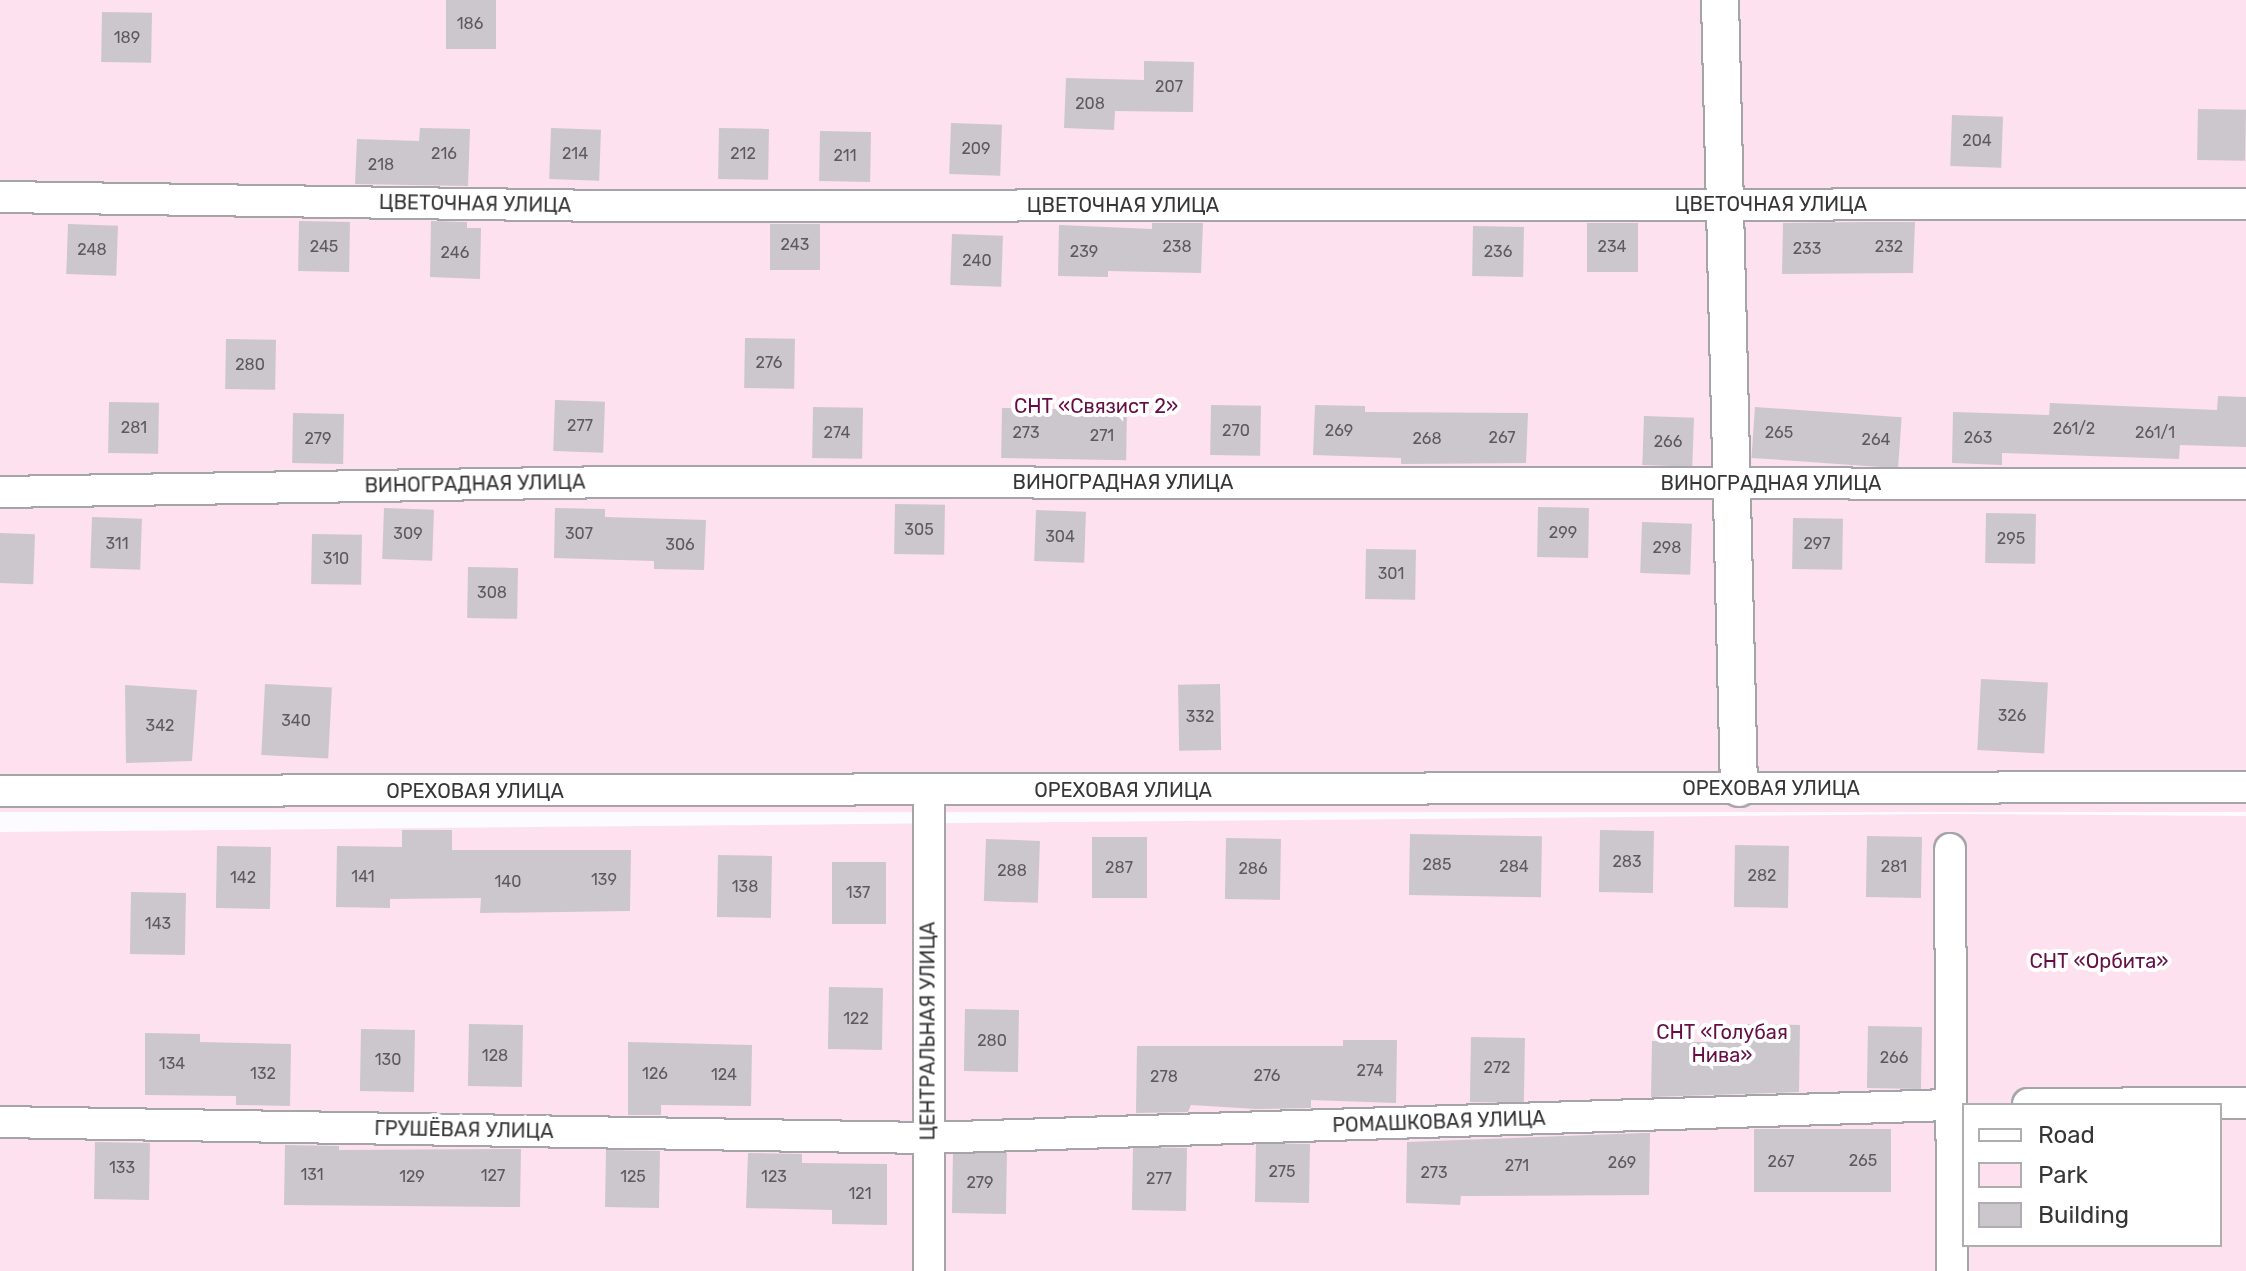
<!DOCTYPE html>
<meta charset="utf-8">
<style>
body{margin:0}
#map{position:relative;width:2246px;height:1271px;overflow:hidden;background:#fcfbff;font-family:Rubik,sans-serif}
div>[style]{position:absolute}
.green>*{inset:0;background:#fde1ee;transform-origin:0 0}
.building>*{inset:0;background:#ccc7cc;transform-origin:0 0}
.roads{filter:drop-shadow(2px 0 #a5a4a9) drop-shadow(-2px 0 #a5a4a9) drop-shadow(0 2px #a5a4a9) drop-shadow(0 -2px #a5a4a9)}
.minor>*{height:30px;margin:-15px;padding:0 15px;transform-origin:15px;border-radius:15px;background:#fff}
.tertiary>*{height:36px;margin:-18px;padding:0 18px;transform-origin:18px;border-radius:18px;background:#fff}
span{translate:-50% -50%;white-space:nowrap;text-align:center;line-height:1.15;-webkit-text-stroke:8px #fff;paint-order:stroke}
.number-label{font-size:16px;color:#5c5a5c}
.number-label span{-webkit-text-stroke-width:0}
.street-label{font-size:20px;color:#363537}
.park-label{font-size:20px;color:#660e44}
.legend{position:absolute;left:1962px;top:1103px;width:260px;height:144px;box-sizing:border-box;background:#fff;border:2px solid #afaeaf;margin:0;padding:10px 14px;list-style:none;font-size:24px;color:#363537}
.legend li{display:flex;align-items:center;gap:16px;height:40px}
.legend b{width:40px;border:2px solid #afaeaf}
</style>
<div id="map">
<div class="green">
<i style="left:0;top:0;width:2246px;height:812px"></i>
<i style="clip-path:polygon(evenodd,1945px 814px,2246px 816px,2246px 1271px,0 1271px,0 832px,1945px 814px,1964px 1105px,2220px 1105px,2220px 1245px,1964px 1245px,1964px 1105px)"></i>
</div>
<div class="building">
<i style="left:446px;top:0;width:50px;height:49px"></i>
<i style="left:102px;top:12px;width:50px;height:50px;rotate:1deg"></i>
<i style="clip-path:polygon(1144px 61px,1194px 62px,1193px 112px,1115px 111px,1114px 130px,1064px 128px,1066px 78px,1144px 80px)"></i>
<i style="left:2198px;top:109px;width:48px;height:51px;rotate:1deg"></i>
<i style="left:1952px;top:115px;width:51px;height:51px;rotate:2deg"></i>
<i style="left:951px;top:123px;width:51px;height:51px;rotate:2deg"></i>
<i style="clip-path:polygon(420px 128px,470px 129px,468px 186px,355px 184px,357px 139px,419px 141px)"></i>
<i style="left:551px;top:128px;width:50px;height:51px;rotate:2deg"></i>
<i style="left:719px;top:128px;width:50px;height:51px;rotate:1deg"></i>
<i style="left:820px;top:131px;width:51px;height:50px;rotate:1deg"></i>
<i style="left:299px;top:221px;width:51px;height:50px;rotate:1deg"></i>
<i style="clip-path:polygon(431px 221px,467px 222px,467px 228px,481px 228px,480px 279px,430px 277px)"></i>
<i style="clip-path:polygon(1864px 222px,1915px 222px,1913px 273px,1782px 274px,1783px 223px)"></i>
<i style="clip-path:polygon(1152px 223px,1203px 223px,1201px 273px,1108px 271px,1108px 277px,1058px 276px,1059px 225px,1152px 229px)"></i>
<i style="left:1587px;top:223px;width:51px;height:49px"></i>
<i style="left:68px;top:224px;width:50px;height:50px;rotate:2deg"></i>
<i style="left:770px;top:224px;width:50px;height:46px"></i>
<i style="left:1473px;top:226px;width:51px;height:50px;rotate:1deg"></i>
<i style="left:952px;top:234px;width:51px;height:51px;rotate:2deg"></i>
<i style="left:745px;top:338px;width:50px;height:50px;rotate:1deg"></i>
<i style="left:226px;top:339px;width:50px;height:50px;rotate:1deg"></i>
<i style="clip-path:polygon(2218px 396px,2246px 397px,2246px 447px,2180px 445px,2179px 459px,2002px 453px,2002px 465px,1952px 463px,1953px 412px,2049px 415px,2050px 403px,2217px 410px)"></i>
<i style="left:555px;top:400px;width:50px;height:51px;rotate:2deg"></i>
<i style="left:109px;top:402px;width:50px;height:51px;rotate:1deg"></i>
<i style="left:1211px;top:405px;width:50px;height:50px;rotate:1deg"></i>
<i style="clip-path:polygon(1315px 405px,1365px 406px,1365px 412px,1528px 413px,1526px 463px,1401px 464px,1401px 458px,1313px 455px)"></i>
<i style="left:813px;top:407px;width:50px;height:51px;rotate:1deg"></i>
<i style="left:1755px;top:407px;width:147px;height:51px;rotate:4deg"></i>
<i style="left:1002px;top:408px;width:125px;height:50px;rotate:1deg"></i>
<i style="left:293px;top:413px;width:51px;height:50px;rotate:1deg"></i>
<i style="left:1644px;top:416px;width:50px;height:49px;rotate:2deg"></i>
<i style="left:895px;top:504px;width:50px;height:50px;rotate:1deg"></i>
<i style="left:1538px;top:507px;width:51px;height:50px;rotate:1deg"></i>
<i style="left:384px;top:508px;width:50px;height:51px;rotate:2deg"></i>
<i style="clip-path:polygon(555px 508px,605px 509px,605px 517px,706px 520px,704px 570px,654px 569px,654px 561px,554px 558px)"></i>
<i style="left:1036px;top:510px;width:50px;height:51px;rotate:2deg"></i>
<i style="left:1986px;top:513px;width:50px;height:50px;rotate:1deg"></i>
<i style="left:92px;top:517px;width:50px;height:51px;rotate:2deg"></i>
<i style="left:1793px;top:518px;width:50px;height:51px;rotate:1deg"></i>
<i style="left:1642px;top:522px;width:50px;height:51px;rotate:2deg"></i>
<i style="left:0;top:533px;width:35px;height:50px;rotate:2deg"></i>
<i style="left:312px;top:534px;width:50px;height:50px;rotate:1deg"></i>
<i style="left:1366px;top:549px;width:50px;height:50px;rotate:1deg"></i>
<i style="left:468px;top:567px;width:50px;height:51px;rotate:1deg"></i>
<i style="left:1981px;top:679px;width:67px;height:71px;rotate:3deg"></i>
<i style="left:265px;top:684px;width:67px;height:71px;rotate:3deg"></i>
<i style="left:1220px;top:684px;width:66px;height:42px;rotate:89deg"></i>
<i style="clip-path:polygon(125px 685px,197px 690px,192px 761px,126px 763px)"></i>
<i style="clip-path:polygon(402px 830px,452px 830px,452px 850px,631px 850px,630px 911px,480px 913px,481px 898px,390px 899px,390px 908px,336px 907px,337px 846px,402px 847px)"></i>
<i style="left:1600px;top:830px;width:54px;height:62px;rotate:1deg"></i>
<i style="left:1410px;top:834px;width:132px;height:61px;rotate:1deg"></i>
<i style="left:1867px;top:836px;width:55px;height:61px;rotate:1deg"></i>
<i style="left:1092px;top:837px;width:55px;height:61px"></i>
<i style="left:1226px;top:838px;width:55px;height:61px;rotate:1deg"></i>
<i style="left:986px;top:839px;width:54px;height:62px;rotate:2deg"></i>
<i style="left:1735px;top:845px;width:54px;height:62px;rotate:1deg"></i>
<i style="left:217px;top:846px;width:54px;height:62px;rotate:1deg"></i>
<i style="left:718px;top:855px;width:54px;height:62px;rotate:1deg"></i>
<i style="left:832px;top:862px;width:54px;height:62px"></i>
<i style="left:131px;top:892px;width:55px;height:62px;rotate:1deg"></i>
<i style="left:829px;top:987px;width:54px;height:62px;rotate:1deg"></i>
<i style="left:965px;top:1009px;width:54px;height:62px;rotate:1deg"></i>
<i style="left:469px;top:1024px;width:54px;height:62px;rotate:1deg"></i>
<i style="clip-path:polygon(1746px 1024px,1800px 1025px,1799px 1092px,1651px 1097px,1652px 1041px,1745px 1043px)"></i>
<i style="left:1868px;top:1026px;width:54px;height:62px;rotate:1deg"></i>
<i style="left:361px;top:1029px;width:54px;height:62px;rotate:1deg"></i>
<i style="clip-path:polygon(145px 1033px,200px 1034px,200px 1042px,291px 1044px,290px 1106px,236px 1105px,236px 1096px,145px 1095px)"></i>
<i style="left:1471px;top:1037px;width:54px;height:65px;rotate:1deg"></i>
<i style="clip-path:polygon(1343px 1040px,1397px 1040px,1396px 1103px,1311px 1100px,1311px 1108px,1256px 1109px,1191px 1105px,1188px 1112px,1136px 1113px,1137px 1046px,1343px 1046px)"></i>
<i style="clip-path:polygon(628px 1042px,752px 1045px,751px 1106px,661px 1105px,661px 1115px,628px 1115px)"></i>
<i style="left:1754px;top:1129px;width:137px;height:63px"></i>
<i style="clip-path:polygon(1643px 1133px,1650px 1133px,1649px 1195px,1461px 1196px,1460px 1205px,1406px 1203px,1407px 1142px)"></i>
<i style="left:95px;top:1142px;width:55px;height:57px;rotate:1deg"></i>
<i style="left:1310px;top:1144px;width:59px;height:54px;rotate:91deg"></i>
<i style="clip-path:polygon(285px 1145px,339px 1146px,339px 1150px,521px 1149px,520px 1207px,284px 1205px)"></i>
<i style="left:1187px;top:1148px;width:63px;height:54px;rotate:91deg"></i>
<i style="left:606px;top:1150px;width:54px;height:57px;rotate:1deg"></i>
<i style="clip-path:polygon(748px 1153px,802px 1154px,802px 1163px,887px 1164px,887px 1225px,832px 1224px,832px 1210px,746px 1208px)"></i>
<i style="left:1007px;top:1153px;width:61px;height:54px;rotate:91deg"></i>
</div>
<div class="roads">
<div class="minor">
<i style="left:0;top:197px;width:610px;rotate:0.85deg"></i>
<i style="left:610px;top:206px;width:1636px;rotate:-0.07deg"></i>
<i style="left:0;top:492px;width:615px;rotate:-0.93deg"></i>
<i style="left:615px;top:482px;width:1631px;rotate:0.07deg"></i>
<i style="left:0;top:791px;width:2246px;rotate:-0.1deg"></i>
<i style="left:1950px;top:849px;width:422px;rotate:89.7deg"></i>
<i style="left:2028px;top:1104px;width:218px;rotate:-0.3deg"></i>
<i style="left:0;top:1122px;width:927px;rotate:0.99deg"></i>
<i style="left:927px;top:1138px;width:1025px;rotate:-1.85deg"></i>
<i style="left:929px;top:1271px;width:480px;rotate:-90deg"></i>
</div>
<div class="tertiary">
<i style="left:1720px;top:0;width:788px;rotate:88.62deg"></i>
</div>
</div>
<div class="number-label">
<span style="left:470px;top:24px">186</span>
<span style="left:127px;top:38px">189</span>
<span style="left:1169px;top:87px">207</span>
<span style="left:1090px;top:104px">208</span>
<span style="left:1977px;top:141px">204</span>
<span style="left:976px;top:149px">209</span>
<span style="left:444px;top:154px">216</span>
<span style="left:575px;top:154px">214</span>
<span style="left:743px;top:154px">212</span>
<span style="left:845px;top:156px">211</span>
<span style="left:381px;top:165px">218</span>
<span style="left:795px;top:245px">243</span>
<span style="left:324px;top:247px">245</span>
<span style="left:1177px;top:247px">238</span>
<span style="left:1612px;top:247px">234</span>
<span style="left:1889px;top:247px">232</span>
<span style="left:1807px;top:249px">233</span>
<span style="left:92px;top:250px">248</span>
<span style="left:1084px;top:252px">239</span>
<span style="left:1498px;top:252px">236</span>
<span style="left:455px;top:253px">246</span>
<span style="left:977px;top:261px">240</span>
<span style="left:769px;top:363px">276</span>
<span style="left:250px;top:365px">280</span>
<span style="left:580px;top:426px">277</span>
<span style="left:134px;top:428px">281</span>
<span style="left:2074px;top:429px">261/2</span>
<span style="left:1236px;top:431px">270</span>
<span style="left:1339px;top:431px">269</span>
<span style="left:837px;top:433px">274</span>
<span style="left:1026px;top:433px">273</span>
<span style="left:1779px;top:433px">265</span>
<span style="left:2155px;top:433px">261/1</span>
<span style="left:1102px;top:436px">271</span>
<span style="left:1502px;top:438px">267</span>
<span style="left:1978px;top:438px">263</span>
<span style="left:318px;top:439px">279</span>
<span style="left:1427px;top:439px">268</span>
<span style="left:1876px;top:440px">264</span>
<span style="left:1668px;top:442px">266</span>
<span style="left:919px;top:530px">305</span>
<span style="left:1563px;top:533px">299</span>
<span style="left:408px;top:534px">309</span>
<span style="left:579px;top:534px">307</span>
<span style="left:1060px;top:537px">304</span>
<span style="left:2011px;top:539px">295</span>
<span style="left:117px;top:544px">311</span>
<span style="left:1817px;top:544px">297</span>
<span style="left:680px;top:545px">306</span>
<span style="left:1667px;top:548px">298</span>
<span style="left:336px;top:559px">310</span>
<span style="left:1391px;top:574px">301</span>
<span style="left:492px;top:593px">308</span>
<span style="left:2012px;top:716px">326</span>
<span style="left:1200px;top:717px">332</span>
<span style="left:296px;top:721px">340</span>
<span style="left:160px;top:726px">342</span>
<span style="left:1627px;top:862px">283</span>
<span style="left:1437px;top:865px">285</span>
<span style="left:1514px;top:867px">284</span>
<span style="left:1894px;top:867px">281</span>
<span style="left:1119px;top:868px">287</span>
<span style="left:1253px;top:869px">286</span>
<span style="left:1012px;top:871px">288</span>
<span style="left:1762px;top:876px">282</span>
<span style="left:363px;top:877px">141</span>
<span style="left:243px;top:878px">142</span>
<span style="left:604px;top:880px">139</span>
<span style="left:508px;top:882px">140</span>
<span style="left:745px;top:887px">138</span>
<span style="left:858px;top:893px">137</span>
<span style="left:158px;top:924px">143</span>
<span style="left:856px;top:1019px">122</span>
<span style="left:992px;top:1041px">280</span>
<span style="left:495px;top:1056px">128</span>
<span style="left:1894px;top:1058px">266</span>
<span style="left:388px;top:1060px">130</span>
<span style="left:172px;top:1064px">134</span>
<span style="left:1497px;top:1068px">272</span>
<span style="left:1370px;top:1071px">274</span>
<span style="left:263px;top:1074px">132</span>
<span style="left:655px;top:1074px">126</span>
<span style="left:724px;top:1075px">124</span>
<span style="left:1267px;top:1076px">276</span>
<span style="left:1164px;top:1077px">278</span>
<span style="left:1863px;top:1161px">265</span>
<span style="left:1781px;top:1162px">267</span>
<span style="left:1622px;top:1163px">269</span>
<span style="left:1517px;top:1166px">271</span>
<span style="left:122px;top:1168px">133</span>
<span style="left:1282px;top:1172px">275</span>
<span style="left:1434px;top:1173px">273</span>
<span style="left:312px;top:1175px">131</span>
<span style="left:493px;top:1176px">127</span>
<span style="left:412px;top:1177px">129</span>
<span style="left:633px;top:1177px">125</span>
<span style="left:774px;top:1177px">123</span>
<span style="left:1159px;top:1179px">277</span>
<span style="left:980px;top:1183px">279</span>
<span style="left:860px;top:1194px">121</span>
</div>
<div class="street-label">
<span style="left:475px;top:204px;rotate:1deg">ЦВЕТОЧНАЯ УЛИЦА</span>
<span style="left:1771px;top:204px">ЦВЕТОЧНАЯ УЛИЦА</span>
<span style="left:1123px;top:205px">ЦВЕТОЧНАЯ УЛИЦА</span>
<span style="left:1123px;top:482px">ВИНОГРАДНАЯ УЛИЦА</span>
<span style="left:1771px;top:483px">ВИНОГРАДНАЯ УЛИЦА</span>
<span style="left:475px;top:484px;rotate:-1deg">ВИНОГРАДНАЯ УЛИЦА</span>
<span style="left:1771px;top:788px">ОРЕХОВАЯ УЛИЦА</span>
<span style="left:1123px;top:790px">ОРЕХОВАЯ УЛИЦА</span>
<span style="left:475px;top:791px">ОРЕХОВАЯ УЛИЦА</span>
<span style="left:928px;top:1031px;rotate:-90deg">ЦЕНТРАЛЬНАЯ УЛИЦА</span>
<span style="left:1439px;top:1122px;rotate:-2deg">РОМАШКОВАЯ УЛИЦА</span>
<span style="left:464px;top:1130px;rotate:1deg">ГРУШЁВАЯ УЛИЦА</span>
</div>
<div class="park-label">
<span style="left:1096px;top:406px">СНТ «Связист 2»</span>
<span style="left:2099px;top:961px">СНТ «Орбита»</span>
<span style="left:1722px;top:1044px">СНТ «Голубая<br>Нива»</span>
</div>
<ul class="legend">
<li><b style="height:10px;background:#fff"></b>Road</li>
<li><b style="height:22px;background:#fde1ee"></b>Park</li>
<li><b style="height:22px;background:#ccc7cc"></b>Building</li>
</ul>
</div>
